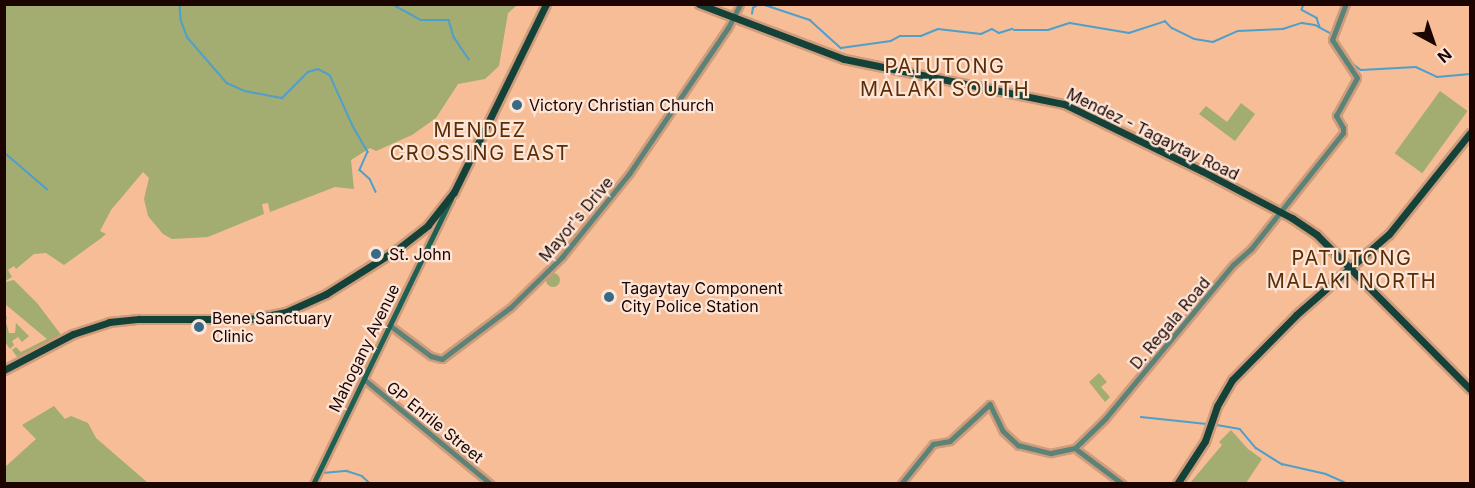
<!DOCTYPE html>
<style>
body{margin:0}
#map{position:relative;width:1475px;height:488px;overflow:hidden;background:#f6bd97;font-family:Inter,sans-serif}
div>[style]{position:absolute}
.green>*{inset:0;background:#a3ac71;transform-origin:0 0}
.round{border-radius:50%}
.stream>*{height:1.5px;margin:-0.75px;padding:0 0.75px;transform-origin:0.75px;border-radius:0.75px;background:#4f9fcb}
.roads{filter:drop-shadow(2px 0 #cf9c7c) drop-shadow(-2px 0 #cf9c7c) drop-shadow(0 2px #cf9c7c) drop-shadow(0 -2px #cf9c7c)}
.tertiary>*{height:4.5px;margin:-2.25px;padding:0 2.25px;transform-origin:2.25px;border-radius:2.25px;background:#5c8378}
.secondary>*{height:5px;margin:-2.5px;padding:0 2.5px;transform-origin:2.5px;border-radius:2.5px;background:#1e6051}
.primary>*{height:7px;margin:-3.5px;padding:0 3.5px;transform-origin:3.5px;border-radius:3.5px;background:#144238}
.dots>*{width:16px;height:16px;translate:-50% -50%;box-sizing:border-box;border:3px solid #fde6d8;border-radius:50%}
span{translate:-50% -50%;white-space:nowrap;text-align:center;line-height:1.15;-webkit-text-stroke:4.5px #fde6d8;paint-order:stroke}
.poi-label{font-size:16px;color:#1c0500}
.left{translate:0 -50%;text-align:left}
.street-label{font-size:16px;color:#1c0500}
.quarter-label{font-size:20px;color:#5b2d04;letter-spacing:1.5px}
.frame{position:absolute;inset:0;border:6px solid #1c0500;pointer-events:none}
.north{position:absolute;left:1403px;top:12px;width:60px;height:60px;-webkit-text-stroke:4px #fde6d8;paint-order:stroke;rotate:140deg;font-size:16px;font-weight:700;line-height:24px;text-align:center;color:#1c0500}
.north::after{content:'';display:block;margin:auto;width:21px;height:27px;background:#1c0500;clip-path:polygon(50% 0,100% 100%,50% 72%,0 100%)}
</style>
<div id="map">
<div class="green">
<i style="clip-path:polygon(5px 4px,516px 4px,516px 6px,508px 13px,499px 66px,485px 79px,458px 84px,436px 118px,412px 135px,376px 151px,370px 148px,351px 160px,354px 189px,335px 187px,270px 212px,268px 203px,262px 204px,264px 214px,208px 237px,172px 239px,163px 234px,148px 216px,144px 199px,149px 178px,143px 172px,111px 210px,100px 231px,106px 234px,100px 239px,64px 265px,46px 253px,34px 254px,16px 269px,14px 266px,8px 270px,12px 277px,5px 281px)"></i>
<i style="left:1440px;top:91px;width:34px;height:77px;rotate:36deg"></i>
<i style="clip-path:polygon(1241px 103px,1255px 114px,1235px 141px,1199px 114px,1206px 106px,1227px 122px)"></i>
<i class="round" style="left:546px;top:273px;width:14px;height:14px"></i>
<i style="clip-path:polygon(14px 280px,37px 303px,62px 336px,18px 358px,12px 350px,16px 347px,21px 352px,47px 339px,5px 304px,5px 282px)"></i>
<i style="clip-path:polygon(5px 315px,7px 317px,6px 322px,9px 333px,15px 333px,16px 323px,29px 336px,22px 342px,18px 337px,12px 341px,14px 345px,10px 349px,5px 342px)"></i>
<i style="clip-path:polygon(1099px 373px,1107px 382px,1101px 387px,1110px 397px,1105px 402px,1089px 382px)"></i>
<i style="clip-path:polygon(54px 406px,65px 419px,71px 416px,88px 423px,96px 438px,148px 483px,5px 483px,5px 467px,36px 439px,22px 425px)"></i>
<i style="clip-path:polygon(1231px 430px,1248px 449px,1262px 459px,1246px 483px,1190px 483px,1222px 445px,1219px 442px)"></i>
</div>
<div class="stream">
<i style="left:180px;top:4px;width:16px;rotate:86deg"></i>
<i style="left:181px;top:20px;width:19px;rotate:69deg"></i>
<i style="left:188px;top:38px;width:60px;rotate:49.1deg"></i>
<i style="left:227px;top:83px;width:20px;rotate:24deg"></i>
<i style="left:245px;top:91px;width:38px;rotate:11deg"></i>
<i style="left:282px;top:98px;width:37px;rotate:-45deg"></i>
<i style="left:308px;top:72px;width:10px;rotate:-17deg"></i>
<i style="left:318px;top:69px;width:13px;rotate:27deg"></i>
<i style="left:330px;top:75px;width:56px;rotate:65.7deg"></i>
<i style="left:353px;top:126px;width:30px;rotate:60deg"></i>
<i style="left:368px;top:152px;width:20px;rotate:114deg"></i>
<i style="left:360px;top:170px;width:13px;rotate:42deg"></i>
<i style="left:370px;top:179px;width:14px;rotate:65deg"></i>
<i style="left:392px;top:4px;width:33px;rotate:29deg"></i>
<i style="left:421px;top:20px;width:28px"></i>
<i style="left:449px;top:20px;width:18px;rotate:74deg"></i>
<i style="left:454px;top:37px;width:27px;rotate:56deg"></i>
<i style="left:762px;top:4px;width:51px;rotate:18.4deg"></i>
<i style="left:810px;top:20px;width:42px;rotate:42.1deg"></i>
<i style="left:841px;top:48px;width:50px;rotate:-8deg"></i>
<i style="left:891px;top:41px;width:10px;rotate:-29deg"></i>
<i style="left:900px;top:36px;width:21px"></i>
<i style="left:921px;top:36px;width:18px;rotate:-22deg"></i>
<i style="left:938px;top:29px;width:43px;rotate:6.6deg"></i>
<i style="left:981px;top:34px;width:12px;rotate:-24deg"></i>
<i style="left:992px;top:29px;width:8px;rotate:30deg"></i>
<i style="left:999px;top:33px;width:14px;rotate:-17deg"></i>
<i style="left:1304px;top:4px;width:6px;rotate:108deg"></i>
<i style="left:1302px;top:10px;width:17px;rotate:28deg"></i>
<i style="left:1317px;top:18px;width:9px;rotate:72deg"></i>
<i style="left:752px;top:14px;width:6px;rotate:-81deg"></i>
<i style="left:753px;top:8px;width:7px;rotate:-34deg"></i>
<i style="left:1014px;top:30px;width:34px"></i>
<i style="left:1048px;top:30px;width:23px;rotate:-18deg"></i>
<i style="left:1070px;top:23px;width:60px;rotate:9.6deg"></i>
<i style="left:1129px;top:33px;width:38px;rotate:-18deg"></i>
<i style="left:1165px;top:21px;width:10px;rotate:45deg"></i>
<i style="left:1172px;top:28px;width:25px;rotate:26deg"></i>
<i style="left:1195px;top:39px;width:18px;rotate:9deg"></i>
<i style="left:1213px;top:42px;width:27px;rotate:-24deg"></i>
<i style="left:1238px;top:31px;width:45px;rotate:-2.5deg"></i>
<i style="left:1283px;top:29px;width:20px;rotate:-18deg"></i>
<i style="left:1302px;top:23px;width:13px;rotate:9deg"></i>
<i style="left:1315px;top:25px;width:19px;rotate:28deg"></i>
<i style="left:1335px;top:37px;width:31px;rotate:57deg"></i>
<i style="left:1352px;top:63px;width:11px;rotate:38deg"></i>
<i style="left:1361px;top:70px;width:55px;rotate:-3.1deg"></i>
<i style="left:1416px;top:67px;width:23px;rotate:25deg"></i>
<i style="left:1437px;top:77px;width:33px;rotate:-5deg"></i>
<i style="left:4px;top:152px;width:57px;rotate:40.7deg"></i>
<i style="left:1141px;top:417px;width:66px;rotate:6.1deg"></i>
<i style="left:1217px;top:425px;width:23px;rotate:10deg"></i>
<i style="left:1240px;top:429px;width:25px;rotate:50deg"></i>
<i style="left:1256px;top:448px;width:31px;rotate:32deg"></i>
<i style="left:1282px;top:464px;width:45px;rotate:12.8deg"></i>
<i style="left:1326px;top:474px;width:24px;rotate:24deg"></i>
<i style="left:323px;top:473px;width:24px;rotate:-5deg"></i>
<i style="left:347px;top:471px;width:16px;rotate:18deg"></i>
<i style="left:362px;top:476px;width:12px;rotate:42deg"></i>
</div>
<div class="roads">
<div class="tertiary">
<i style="left:391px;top:326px;width:50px;rotate:36.9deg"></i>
<i style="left:431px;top:356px;width:11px;rotate:15deg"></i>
<i style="left:442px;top:359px;width:85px;rotate:-36.9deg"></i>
<i style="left:510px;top:308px;width:73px;rotate:-44.4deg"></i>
<i style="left:562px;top:257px;width:107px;rotate:-51.1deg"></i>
<i style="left:629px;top:174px;width:176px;rotate:-55.9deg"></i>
<i style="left:728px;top:28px;width:27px;rotate:-63deg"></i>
<i style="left:364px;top:379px;width:165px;rotate:39.6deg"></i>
<i style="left:1075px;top:448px;width:60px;rotate:36.9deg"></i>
<i style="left:901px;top:484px;width:51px;rotate:-51.3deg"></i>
<i style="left:933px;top:444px;width:17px;rotate:-10deg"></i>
<i style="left:950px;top:441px;width:54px;rotate:-42.8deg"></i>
<i style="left:990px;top:404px;width:30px;rotate:64deg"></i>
<i style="left:1003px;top:431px;width:21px;rotate:43deg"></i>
<i style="left:1018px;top:445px;width:34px;rotate:14deg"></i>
<i style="left:1051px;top:453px;width:25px;rotate:-12deg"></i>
<i style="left:1075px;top:448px;width:42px;rotate:-44deg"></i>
<i style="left:1105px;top:419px;width:200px;rotate:-50.3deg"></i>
<i style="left:1233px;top:265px;width:24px;rotate:-42deg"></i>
<i style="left:1251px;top:249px;width:148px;rotate:-51.6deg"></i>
<i style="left:1343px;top:133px;width:5px;rotate:-90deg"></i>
<i style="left:1343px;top:128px;width:14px;rotate:-120deg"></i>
<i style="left:1336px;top:116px;width:43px;rotate:-61.1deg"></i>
<i style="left:1357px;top:78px;width:45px;rotate:-123.3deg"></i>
<i style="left:1332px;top:40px;width:39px;rotate:-69deg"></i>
</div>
<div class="secondary">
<i style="left:313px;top:484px;width:317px;rotate:-64.2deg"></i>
</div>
<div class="primary">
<i style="left:699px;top:4px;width:155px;rotate:20.8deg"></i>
<i style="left:844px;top:59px;width:225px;rotate:11.6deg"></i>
<i style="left:1064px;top:104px;width:153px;rotate:25.9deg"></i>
<i style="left:1202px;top:171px;width:102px;rotate:27.6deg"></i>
<i style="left:1292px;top:218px;width:30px;rotate:34deg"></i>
<i style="left:1317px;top:235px;width:217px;rotate:45.2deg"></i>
<i style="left:4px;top:370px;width:78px;rotate:-27.6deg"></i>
<i style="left:73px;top:334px;width:38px;rotate:-18deg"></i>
<i style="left:109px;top:322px;width:30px;rotate:-6deg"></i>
<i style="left:139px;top:319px;width:111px"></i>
<i style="left:250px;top:319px;width:37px;rotate:-11deg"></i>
<i style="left:286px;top:312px;width:44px;rotate:-24.2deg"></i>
<i style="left:326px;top:294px;width:86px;rotate:-32.2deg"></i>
<i style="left:399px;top:248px;width:37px;rotate:-38deg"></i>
<i style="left:428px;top:225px;width:42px;rotate:-51.8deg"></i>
<i style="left:454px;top:192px;width:209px;rotate:-63.9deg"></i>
<i style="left:1177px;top:484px;width:51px;rotate:-56.9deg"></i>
<i style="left:1205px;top:441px;width:37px;rotate:-71deg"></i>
<i style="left:1217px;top:406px;width:30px;rotate:-60deg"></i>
<i style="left:1232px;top:380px;width:91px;rotate:-45.4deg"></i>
<i style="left:1296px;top:315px;width:123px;rotate:-41.1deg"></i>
<i style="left:1389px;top:234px;width:129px;rotate:-51.3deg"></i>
</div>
</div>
<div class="dots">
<i style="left:517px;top:105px;background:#366a87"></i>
<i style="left:376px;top:254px;background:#366a87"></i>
<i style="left:609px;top:297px;background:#366a87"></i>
<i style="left:199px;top:327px;background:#366a87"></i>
</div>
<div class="poi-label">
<span class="left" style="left:529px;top:105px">Victory Christian Church</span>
<span class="left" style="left:389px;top:254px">St. John</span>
<span class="left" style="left:621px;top:297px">Tagaytay Component<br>City Police Station</span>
<span class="left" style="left:212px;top:327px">Bene Sanctuary<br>Clinic</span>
</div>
<div class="street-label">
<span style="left:1153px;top:134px;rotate:26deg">Mendez - Tagaytay Road</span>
<span style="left:576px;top:219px;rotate:-50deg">Mayor's Drive</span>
<span style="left:1170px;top:323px;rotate:-50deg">D. Regala Road</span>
<span style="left:364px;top:348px;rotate:-64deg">Mahogany Avenue</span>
<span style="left:435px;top:422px;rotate:39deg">GP Enrile Street</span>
</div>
<div class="quarter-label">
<span style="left:945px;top:78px">PATUTONG<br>MALAKI SOUTH</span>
<span style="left:480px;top:142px">MENDEZ<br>CROSSING EAST</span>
<span style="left:1352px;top:270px">PATUTONG<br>MALAKI NORTH</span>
</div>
<div class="frame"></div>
<div class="north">N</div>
</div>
